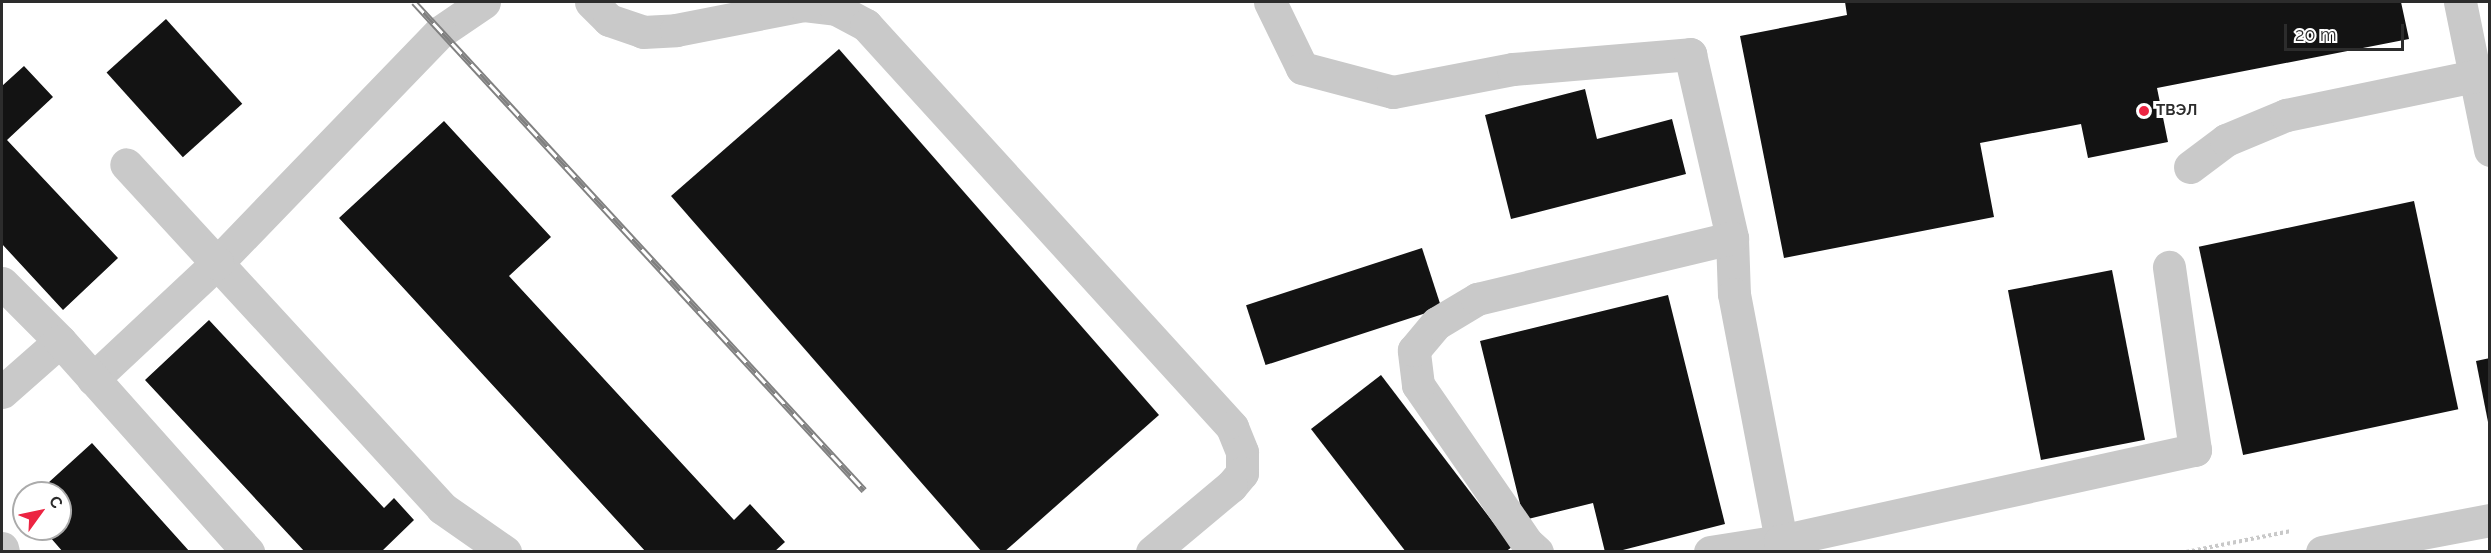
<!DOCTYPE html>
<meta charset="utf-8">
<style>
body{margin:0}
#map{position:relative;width:2491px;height:553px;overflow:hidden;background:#fff;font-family:Raleway,sans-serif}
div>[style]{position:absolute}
.building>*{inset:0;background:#131313;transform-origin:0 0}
.path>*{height:4px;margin-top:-2px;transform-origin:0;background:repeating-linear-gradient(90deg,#c9c9c9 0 3px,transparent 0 6px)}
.minor>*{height:33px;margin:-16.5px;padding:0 16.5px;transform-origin:16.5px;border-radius:16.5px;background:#c9c9c9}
.rail>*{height:7px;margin-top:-3.5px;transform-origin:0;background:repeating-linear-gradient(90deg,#fff 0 14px,#818181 0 28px);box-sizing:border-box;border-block:2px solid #818181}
.dots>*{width:16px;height:16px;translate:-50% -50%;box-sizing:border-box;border:3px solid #fff;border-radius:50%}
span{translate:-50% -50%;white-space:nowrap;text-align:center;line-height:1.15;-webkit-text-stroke:6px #fff;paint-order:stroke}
.poi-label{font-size:15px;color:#2c2c2c;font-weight:700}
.left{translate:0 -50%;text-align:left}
.frame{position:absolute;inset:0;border:3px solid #2c2c2c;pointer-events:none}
.north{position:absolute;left:12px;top:481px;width:60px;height:60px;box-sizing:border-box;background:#fff;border:2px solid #ababab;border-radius:50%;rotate:57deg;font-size:16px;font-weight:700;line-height:24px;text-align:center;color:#2c2c2c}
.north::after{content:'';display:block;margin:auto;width:21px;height:27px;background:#ec2442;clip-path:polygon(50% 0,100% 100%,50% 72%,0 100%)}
.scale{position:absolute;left:2284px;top:24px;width:120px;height:27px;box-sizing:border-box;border:3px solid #2c2c2c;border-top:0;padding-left:8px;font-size:18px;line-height:21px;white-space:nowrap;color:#2c2c2c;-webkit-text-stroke:4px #fff;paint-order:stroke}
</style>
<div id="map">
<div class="building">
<i style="clip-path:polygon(1845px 2px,2401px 2px,2409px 39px,2157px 88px,2168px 142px,2088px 158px,2081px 124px,1980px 143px,1994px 217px,1784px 258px,1740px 36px,1847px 15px)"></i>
<i style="left:166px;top:19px;width:114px;height:80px;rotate:48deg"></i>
<i style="clip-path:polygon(839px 49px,1159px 415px,1004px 552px,982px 552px,671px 196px)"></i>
<i style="clip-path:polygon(24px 66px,53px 97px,7px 140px,118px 258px,63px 310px,2px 244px,2px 86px)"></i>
<i style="clip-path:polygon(1585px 89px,1597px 139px,1672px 119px,1686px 174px,1511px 219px,1485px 115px)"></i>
<i style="clip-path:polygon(444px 121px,551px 237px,509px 276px,734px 520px,750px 504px,785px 542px,774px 552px,646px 552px,339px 218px)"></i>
<i style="left:2414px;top:201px;width:213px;height:220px;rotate:78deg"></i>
<i style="left:1422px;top:248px;width:63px;height:185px;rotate:72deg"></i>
<i style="left:2112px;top:270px;width:173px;height:106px;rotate:79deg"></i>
<i style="clip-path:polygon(1668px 295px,1725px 524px,1615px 552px,1605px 552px,1593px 503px,1524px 520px,1480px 341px)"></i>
<i style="clip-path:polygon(209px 320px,384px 508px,394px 498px,414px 520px,381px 552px,305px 552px,145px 380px)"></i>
<i style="clip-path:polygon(2490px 358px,2490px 422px,2488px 422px,2476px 361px)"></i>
<i style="clip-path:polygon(1381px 375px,1512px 547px,1505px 552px,1406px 552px,1311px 429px)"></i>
<i style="clip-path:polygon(92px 443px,190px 552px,63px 552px,43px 529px,60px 529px,60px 493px,37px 493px)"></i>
</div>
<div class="path">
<i style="left:2186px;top:552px;width:107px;rotate:-11.3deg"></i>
</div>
<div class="minor">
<i style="left:484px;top:2px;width:53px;rotate:145.7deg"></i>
<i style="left:440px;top:32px;width:321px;rotate:134deg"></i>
<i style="left:217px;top:263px;width:333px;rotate:47.4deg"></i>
<i style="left:442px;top:508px;width:77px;rotate:34.9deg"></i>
<i style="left:591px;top:2px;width:25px;rotate:45deg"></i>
<i style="left:609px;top:20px;width:36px;rotate:19deg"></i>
<i style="left:643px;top:32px;width:33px;rotate:-3deg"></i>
<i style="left:676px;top:30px;width:130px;rotate:-11.1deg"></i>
<i style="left:804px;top:5px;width:32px;rotate:7deg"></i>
<i style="left:836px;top:9px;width:34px;rotate:28deg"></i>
<i style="left:866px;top:25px;width:544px;rotate:47.68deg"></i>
<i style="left:1232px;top:427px;width:27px;rotate:68deg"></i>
<i style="left:1242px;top:452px;width:21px;rotate:90deg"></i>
<i style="left:1242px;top:473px;width:17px;rotate:130deg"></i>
<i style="left:1231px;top:486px;width:103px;rotate:140.1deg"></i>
<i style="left:1270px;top:2px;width:73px;rotate:64.1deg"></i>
<i style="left:1302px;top:68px;width:94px;rotate:14.8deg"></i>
<i style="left:1393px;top:92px;width:122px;rotate:-10.9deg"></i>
<i style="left:1513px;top:69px;width:178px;rotate:-4.8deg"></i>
<i style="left:1690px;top:54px;width:189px;rotate:77.1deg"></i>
<i style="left:1732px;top:238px;width:56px;rotate:88deg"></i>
<i style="left:1734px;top:294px;width:263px;rotate:79.2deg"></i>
<i style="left:2460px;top:2px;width:151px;rotate:78.5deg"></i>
<i style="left:2190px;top:167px;width:45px;rotate:-36.9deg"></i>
<i style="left:2226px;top:140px;width:65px;rotate:-22.6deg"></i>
<i style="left:2286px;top:115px;width:192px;rotate:-11.7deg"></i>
<i style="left:2px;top:283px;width:82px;rotate:45deg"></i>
<i style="left:93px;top:379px;width:170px;rotate:-43.1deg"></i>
<i style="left:217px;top:263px;width:134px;rotate:-132.6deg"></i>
<i style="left:2px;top:392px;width:77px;rotate:-41.3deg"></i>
<i style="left:60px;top:341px;width:283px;rotate:48.3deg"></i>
<i style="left:2px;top:548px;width:4px;rotate:76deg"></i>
<i style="left:1537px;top:552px;width:13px;rotate:-138deg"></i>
<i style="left:1527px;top:543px;width:192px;rotate:-124.6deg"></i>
<i style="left:1418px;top:385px;width:35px;rotate:-97deg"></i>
<i style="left:1414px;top:350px;width:35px;rotate:-50deg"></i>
<i style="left:1437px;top:323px;width:47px;rotate:-31deg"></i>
<i style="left:1477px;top:299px;width:262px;rotate:-13.5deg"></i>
<i style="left:1710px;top:552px;width:71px;rotate:-8.9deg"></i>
<i style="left:1780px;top:541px;width:425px;rotate:-12.4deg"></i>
<i style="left:2195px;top:450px;width:185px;rotate:-98.1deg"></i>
<i style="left:2322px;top:552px;width:171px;rotate:-10.8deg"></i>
</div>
<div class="rail">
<i style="left:414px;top:2px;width:664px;rotate:47.32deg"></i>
</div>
<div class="dots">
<i style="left:2144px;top:111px;background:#ec2442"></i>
</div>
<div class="poi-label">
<span class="left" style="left:2156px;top:111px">ТВЭЛ</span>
</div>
<div class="frame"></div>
<div class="north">С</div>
<div class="scale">20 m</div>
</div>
